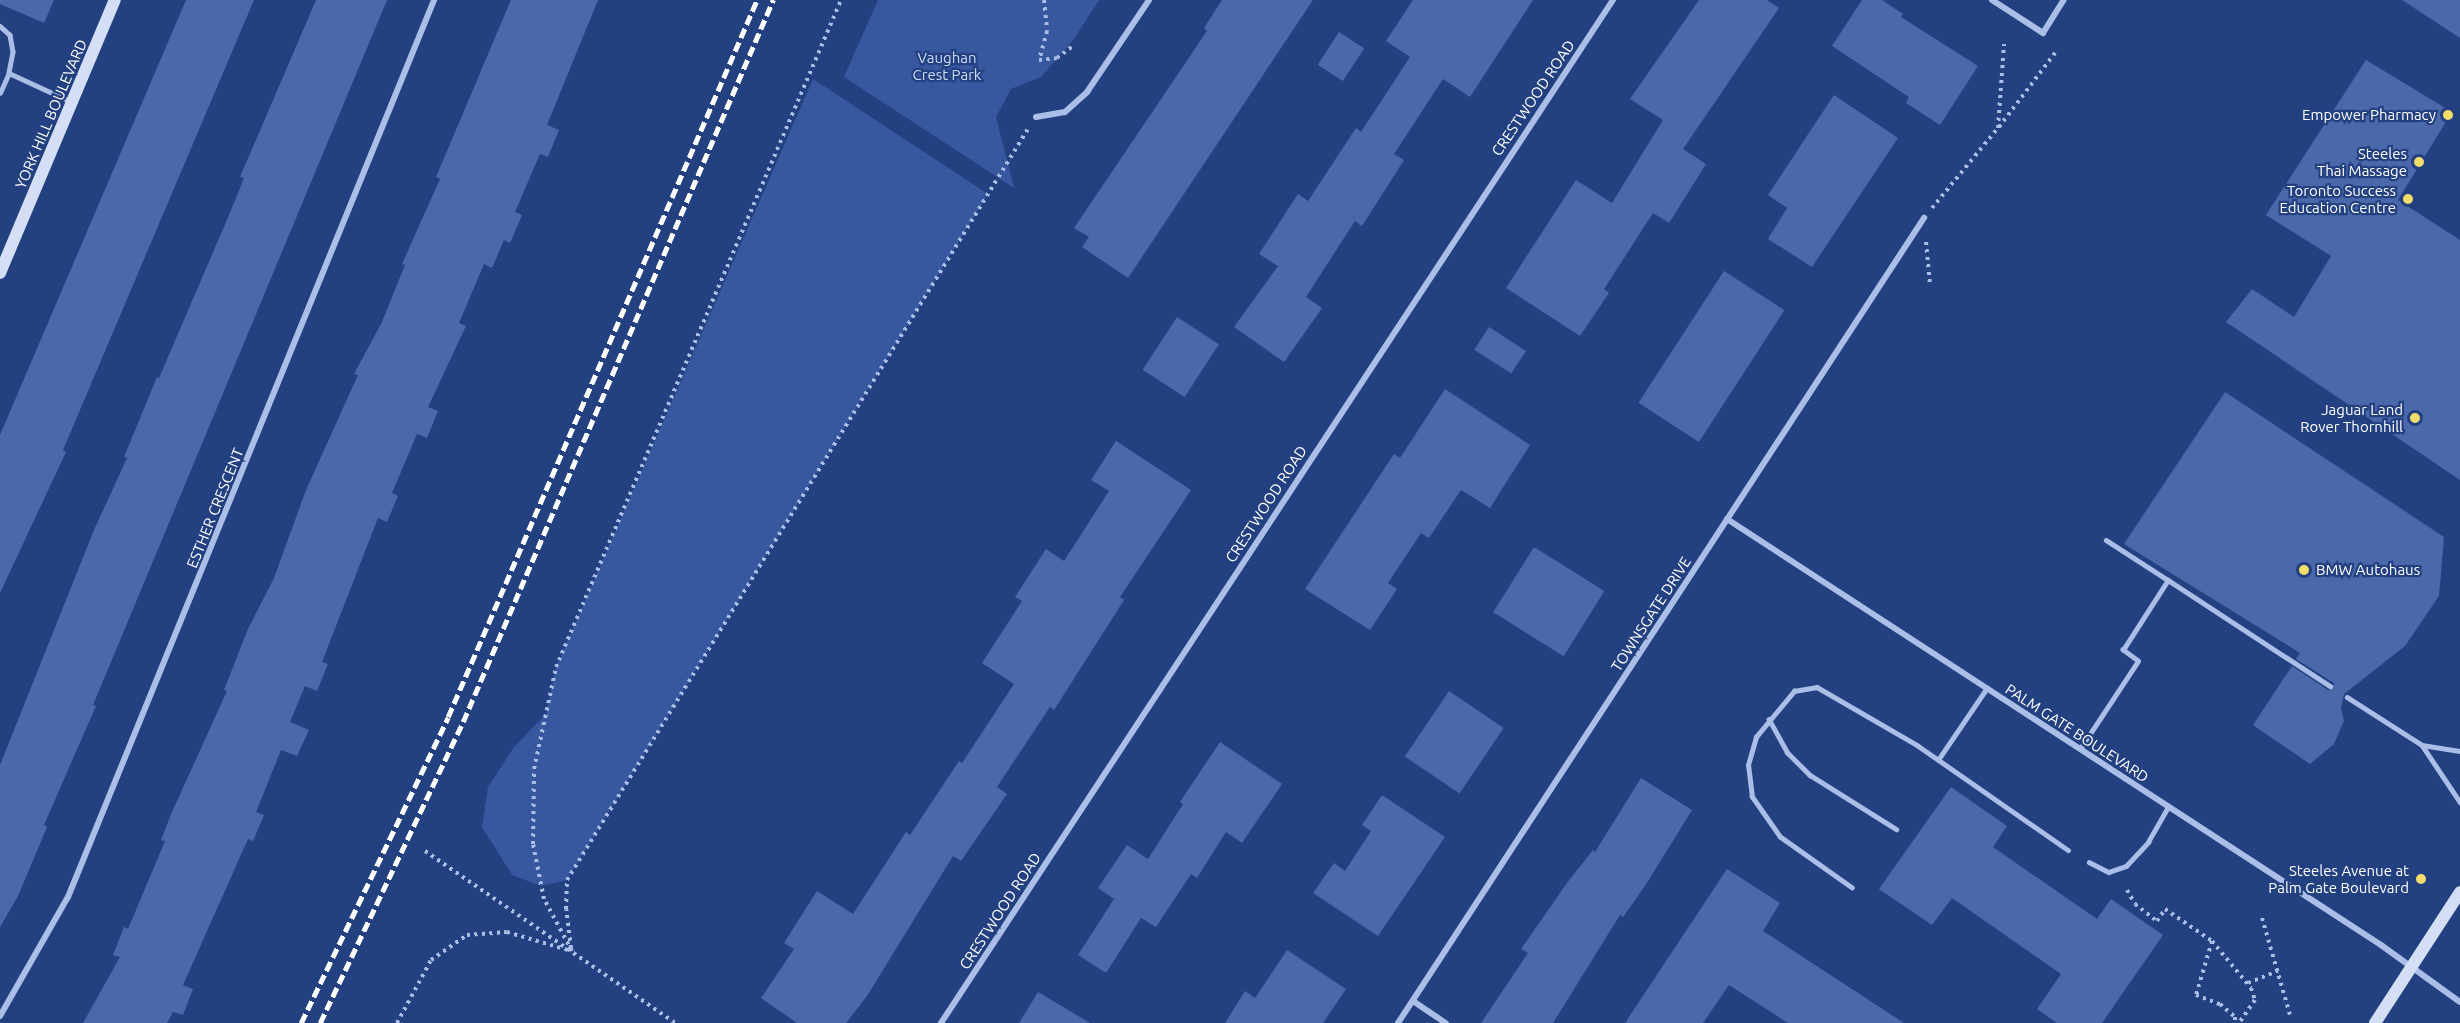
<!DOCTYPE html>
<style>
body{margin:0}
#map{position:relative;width:2460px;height:1023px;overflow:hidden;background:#234081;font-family:Ubuntu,sans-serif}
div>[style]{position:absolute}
.green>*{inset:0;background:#37589f}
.building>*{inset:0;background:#4b69aa;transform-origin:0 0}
.path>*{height:4px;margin-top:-2px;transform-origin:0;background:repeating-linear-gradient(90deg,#aabee7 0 3px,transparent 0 7.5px)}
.lane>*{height:4.5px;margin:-2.25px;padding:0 2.25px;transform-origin:2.25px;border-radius:2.25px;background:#aabee7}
.street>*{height:6px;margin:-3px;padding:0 3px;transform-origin:3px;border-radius:3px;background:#aabee7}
.secondary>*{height:12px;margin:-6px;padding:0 6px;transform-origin:6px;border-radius:6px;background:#d4dff6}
.rail>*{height:4.5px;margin-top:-2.25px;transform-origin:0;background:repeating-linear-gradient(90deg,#fff 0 10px,transparent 0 14.5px)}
.dots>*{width:16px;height:16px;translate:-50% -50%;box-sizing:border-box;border:3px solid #234081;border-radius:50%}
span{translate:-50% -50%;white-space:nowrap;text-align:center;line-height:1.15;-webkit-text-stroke:4.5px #234081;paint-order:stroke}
.park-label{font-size:15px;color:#cedbf6}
.street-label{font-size:15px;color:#fff}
.poi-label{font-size:15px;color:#fff}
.right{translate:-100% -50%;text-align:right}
.left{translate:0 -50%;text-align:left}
</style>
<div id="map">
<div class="green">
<i style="clip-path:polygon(878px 0,1099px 0,1074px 39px,1041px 77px,1011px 89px,996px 117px,1014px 188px,844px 77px)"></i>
<i style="clip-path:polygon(813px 79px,988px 194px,567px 880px,541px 886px,512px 875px,482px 827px,488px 787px,514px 747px,546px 714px,556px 667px)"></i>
</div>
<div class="building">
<i style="clip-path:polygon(0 0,54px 0,44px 23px,0 4px)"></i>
<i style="clip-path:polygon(186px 0,254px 0,63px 450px,66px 452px,0 593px,0 435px)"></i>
<i style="clip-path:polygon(316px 0,387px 0,93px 705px,96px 706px,44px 825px,47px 827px,18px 896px,0 927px,0 765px,94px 530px,127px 458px,124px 457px,157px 377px,159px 378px,229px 215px,244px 178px,240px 177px)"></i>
<i style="clip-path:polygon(511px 0,598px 0,547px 125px,559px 130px,548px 157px,540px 154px,515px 212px,522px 215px,510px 243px,504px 240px,492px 268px,484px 264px,459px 323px,466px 326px,428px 407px,438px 411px,427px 438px,417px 434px,392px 493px,398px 496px,387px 522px,378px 518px,322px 662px,328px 664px,317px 691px,305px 686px,290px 722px,309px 730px,297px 756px,281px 750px,256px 812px,264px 815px,253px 841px,248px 839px,183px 985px,193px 989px,183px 1015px,173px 1012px,167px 1023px,83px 1023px,120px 957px,113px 955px,124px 927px,128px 929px,165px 841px,161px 840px,172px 812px,227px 691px,224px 690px,248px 629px,274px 578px,306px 490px,358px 375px,354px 374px,382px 322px,405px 265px,402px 264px,440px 179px,436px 177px)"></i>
<i style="clip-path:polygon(1222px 0,1313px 0,1128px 278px,1082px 247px,1089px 237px,1074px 228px,1207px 31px,1204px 28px)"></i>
<i style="clip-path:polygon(1413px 0,1533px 0,1470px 97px,1443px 79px,1394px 154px,1404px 160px,1362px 226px,1355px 221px,1306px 297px,1322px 308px,1284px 362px,1234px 327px,1278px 266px,1259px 254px,1298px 194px,1308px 201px,1356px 128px,1361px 132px,1410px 57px,1386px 41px)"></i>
<i style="clip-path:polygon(1699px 0,1767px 0,1779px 8px,1683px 149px,1706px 164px,1669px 223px,1653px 213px,1604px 289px,1609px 293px,1580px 336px,1506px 288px,1576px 180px,1612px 203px,1663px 120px,1630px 99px)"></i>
<i style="clip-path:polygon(1862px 0,1882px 0,1903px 14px,1901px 17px,1978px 66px,1940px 125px,1906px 103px,1909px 97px,1832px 46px)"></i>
<i style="clip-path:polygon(2402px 0,2460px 0,2460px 38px)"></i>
<i style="left:1339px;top:32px;width:30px;height:39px;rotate:33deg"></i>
<i style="clip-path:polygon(2366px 60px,2452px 112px,2398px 200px,2460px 240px,2460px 480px,2226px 322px,2252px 289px,2294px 317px,2331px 256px,2266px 215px)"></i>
<i style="clip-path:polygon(1834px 95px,1898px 138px,1812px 267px,1768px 239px,1787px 208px,1768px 195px)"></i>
<i style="left:1724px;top:271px;width:72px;height:157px;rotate:33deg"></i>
<i style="left:1177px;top:317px;width:50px;height:63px;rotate:33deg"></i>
<i style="left:1489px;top:327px;width:44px;height:27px;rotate:33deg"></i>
<i style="clip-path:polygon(1445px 389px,1530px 445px,1490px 508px,1461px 490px,1429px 538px,1421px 533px,1388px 583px,1397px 589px,1370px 630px,1305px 589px,1394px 454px,1400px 458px)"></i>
<i style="clip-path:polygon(2225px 392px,2444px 537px,2439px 596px,2405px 646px,2344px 694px,2341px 708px,2344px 721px,2334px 744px,2310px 764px,2253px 725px,2292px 666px,2328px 690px,2333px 689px,2334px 683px,2296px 659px,2300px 653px,2124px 544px)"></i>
<i style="clip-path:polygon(1116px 441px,1191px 490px,1120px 597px,1124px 600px,1054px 710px,1050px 707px,997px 787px,1007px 794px,961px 861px,953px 856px,867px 996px,846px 1023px,797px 1023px,761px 998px,794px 949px,784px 943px,817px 891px,853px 914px,906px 832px,910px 835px,959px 761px,962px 763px,1014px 684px,982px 663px,1022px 601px,1015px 597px,1046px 549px,1064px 561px,1109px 491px,1091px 480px)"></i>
<i style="left:1534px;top:547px;width:83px;height:77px;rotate:32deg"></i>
<i style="left:1449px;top:691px;width:66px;height:79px;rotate:34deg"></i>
<i style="clip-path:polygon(1220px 742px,1282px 784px,1242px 843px,1226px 832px,1197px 878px,1191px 874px,1156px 927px,1141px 918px,1106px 973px,1078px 955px,1114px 899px,1098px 888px,1127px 845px,1148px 859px,1183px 804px,1180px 802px)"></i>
<i style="clip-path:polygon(1641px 778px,1692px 810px,1645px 886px,1623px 917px,1620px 915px,1553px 1023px,1481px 1023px,1528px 953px,1521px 949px,1567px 883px,1593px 850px,1595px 852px)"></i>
<i style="clip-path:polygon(1951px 787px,2007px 826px,1993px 847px,2097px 919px,2111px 899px,2163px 935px,2102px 1023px,2057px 1023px,2037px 1009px,2061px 974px,1952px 898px,1932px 925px,1879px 889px)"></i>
<i style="clip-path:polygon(1382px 795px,1445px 837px,1378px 936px,1313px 893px,1334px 863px,1345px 871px,1371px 831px,1362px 825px)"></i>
<i style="clip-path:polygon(1727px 869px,1780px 903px,1763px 931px,1904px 1023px,1788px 1023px,1729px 985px,1703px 1023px,1625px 1023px)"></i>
<i style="clip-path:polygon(1287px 950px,1346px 989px,1323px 1023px,1225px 1023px,1245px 991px,1255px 998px)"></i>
<i style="clip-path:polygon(1038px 992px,1090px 1023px,1019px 1023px)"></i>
</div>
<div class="path">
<i style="left:1044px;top:0;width:31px;rotate:84deg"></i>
<i style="left:1047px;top:31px;width:30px;rotate:105deg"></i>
<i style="left:1039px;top:60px;width:18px;rotate:-6deg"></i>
<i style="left:1057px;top:58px;width:20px;rotate:-37deg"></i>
<i style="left:1999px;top:127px;width:93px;rotate:-52.9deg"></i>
<i style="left:1932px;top:208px;width:104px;rotate:-50.5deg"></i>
<i style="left:1998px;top:128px;width:84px;rotate:-85.9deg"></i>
<i style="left:1926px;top:242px;width:42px;rotate:84.6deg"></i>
<i style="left:425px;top:851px;width:303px;rotate:34.5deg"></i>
<i style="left:2127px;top:890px;width:16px;rotate:60deg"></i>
<i style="left:2135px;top:904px;width:28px;rotate:38deg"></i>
<i style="left:2157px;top:921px;width:14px;rotate:-56deg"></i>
<i style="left:2165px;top:909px;width:57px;rotate:34.2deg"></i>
<i style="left:2212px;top:941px;width:56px;rotate:106.5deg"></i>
<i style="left:2196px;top:995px;width:26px;rotate:21deg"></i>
<i style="left:2220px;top:1004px;width:20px;rotate:41deg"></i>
<i style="left:2235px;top:1017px;width:6px;rotate:90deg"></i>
<i style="left:2262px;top:918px;width:101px;rotate:73.9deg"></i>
<i style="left:2212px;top:941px;width:61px;rotate:50.3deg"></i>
<i style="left:2251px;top:988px;width:13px;rotate:72deg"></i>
<i style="left:2255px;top:1000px;width:28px;rotate:125deg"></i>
<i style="left:571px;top:948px;width:39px;rotate:-97deg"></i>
<i style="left:566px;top:909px;width:29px;rotate:-88deg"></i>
<i style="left:567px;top:880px;width:881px;rotate:-58.46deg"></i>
<i style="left:572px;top:951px;width:59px;rotate:-118.3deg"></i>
<i style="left:544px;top:899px;width:56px;rotate:-101.3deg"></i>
<i style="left:533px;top:844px;width:75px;rotate:-89.2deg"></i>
<i style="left:534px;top:769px;width:104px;rotate:-77.8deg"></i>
<i style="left:556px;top:667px;width:725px;rotate:-66.86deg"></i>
<i style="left:2248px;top:983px;width:32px;rotate:-22deg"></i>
<i style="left:397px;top:1023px;width:72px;rotate:-61.6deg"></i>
<i style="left:431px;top:960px;width:44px;rotate:-34.8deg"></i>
<i style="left:467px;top:935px;width:40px;rotate:-4.3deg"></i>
<i style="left:507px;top:932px;width:64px;rotate:16.4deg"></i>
</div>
<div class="lane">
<i style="left:0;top:26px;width:13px;rotate:42deg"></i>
<i style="left:10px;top:35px;width:17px;rotate:80deg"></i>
<i style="left:13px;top:52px;width:21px;rotate:101deg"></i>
<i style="left:0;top:93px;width:22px;rotate:-66deg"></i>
<i style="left:9px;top:73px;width:67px;rotate:24.7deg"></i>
<i style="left:2106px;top:540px;width:74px;rotate:32.8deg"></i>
<i style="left:2347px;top:697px;width:89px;rotate:32.6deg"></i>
<i style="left:2422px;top:745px;width:69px;rotate:56.3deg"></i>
<i style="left:1769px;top:719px;width:38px;rotate:61deg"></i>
<i style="left:1787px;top:752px;width:33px;rotate:45deg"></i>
<i style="left:1810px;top:775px;width:102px;rotate:32.1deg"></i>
<i style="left:2422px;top:745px;width:38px;rotate:9deg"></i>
<i style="left:2080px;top:749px;width:105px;rotate:-56.6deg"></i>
<i style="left:2138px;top:661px;width:19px;rotate:-144deg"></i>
<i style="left:2123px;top:650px;width:83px;rotate:-57.3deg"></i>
<i style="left:2168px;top:580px;width:194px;rotate:33.2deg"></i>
<i style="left:1938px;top:760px;width:87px;rotate:-55.8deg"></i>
<i style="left:2089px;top:862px;width:22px;rotate:27deg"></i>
<i style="left:2109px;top:872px;width:18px;rotate:-19deg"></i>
<i style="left:2126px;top:866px;width:33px;rotate:-47deg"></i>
<i style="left:2148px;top:842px;width:40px;rotate:-60.3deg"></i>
<i style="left:1852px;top:888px;width:88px;rotate:-144.7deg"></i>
<i style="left:1780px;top:837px;width:49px;rotate:-125deg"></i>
<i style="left:1752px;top:797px;width:32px;rotate:-97deg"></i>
<i style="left:1748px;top:765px;width:29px;rotate:-74deg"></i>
<i style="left:1756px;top:737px;width:60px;rotate:-50.4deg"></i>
<i style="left:1794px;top:691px;width:23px;rotate:-10deg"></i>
<i style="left:1817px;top:687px;width:116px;rotate:30.1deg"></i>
<i style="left:1917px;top:745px;width:184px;rotate:34.8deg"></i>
</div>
<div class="street">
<i style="left:1992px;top:0;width:61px;rotate:32.9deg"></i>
<i style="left:2043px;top:33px;width:39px;rotate:-58deg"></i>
<i style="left:1036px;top:117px;width:29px;rotate:-10deg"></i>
<i style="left:1065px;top:112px;width:30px;rotate:-42deg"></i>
<i style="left:1087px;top:92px;width:111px;rotate:-56deg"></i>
<i style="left:1727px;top:519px;width:781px;rotate:33.08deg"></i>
<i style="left:2381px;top:945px;width:97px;rotate:35.8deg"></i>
<i style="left:1413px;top:1001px;width:40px;rotate:34deg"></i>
<i style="left:0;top:1016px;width:137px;rotate:-60.3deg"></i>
<i style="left:68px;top:897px;width:969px;rotate:-67.8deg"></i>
<i style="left:941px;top:1023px;width:1224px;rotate:-56.7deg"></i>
<i style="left:1398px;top:1023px;width:962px;rotate:-56.84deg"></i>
</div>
<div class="secondary">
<i style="left:0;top:273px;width:296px;rotate:-67.2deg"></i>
<i style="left:2375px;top:1023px;width:156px;rotate:-57deg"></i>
</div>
<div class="rail">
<i style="left:301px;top:1023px;width:339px;rotate:-64.3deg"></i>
<i style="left:448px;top:717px;width:781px;rotate:-66.69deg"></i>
<i style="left:320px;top:1023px;width:333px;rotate:-64.6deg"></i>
<i style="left:463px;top:722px;width:786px;rotate:-66.76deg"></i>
</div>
<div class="dots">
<i style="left:2448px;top:115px;background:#f3dd6d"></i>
<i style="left:2419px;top:162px;background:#f3dd6d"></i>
<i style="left:2408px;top:199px;background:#f3dd6d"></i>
<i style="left:2415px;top:418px;background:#f3dd6d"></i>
<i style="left:2304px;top:570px;background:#f3dd6d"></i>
<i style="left:2421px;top:879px;background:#f3dd6d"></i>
</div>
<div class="park-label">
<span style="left:947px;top:66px">Vaughan<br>Crest Park</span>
</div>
<div class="street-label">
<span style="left:1533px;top:98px;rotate:-56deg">CRESTWOOD ROAD</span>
<span style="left:51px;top:114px;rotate:-67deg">YORK HILL BOULEVARD</span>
<span style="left:1266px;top:504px;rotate:-57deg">CRESTWOOD ROAD</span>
<span style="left:215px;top:508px;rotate:-68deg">ESTHER CRESCENT</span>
<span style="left:1651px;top:614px;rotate:-57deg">TOWNSGATE DRIVE</span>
<span style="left:2077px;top:733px;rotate:33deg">PALM GATE BOULEVARD</span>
<span style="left:1000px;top:911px;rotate:-57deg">CRESTWOOD ROAD</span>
</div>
<div class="poi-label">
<span class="right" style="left:2436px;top:115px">Empower Pharmacy</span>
<span class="right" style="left:2407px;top:162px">Steeles<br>Thai Massage</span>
<span class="right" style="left:2396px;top:199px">Toronto Success<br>Education Centre</span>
<span class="right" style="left:2403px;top:418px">Jaguar Land<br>Rover Thornhill</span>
<span class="left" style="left:2316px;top:570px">BMW Autohaus</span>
<span class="right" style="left:2409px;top:879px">Steeles Avenue at<br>Palm Gate Boulevard</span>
</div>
</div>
